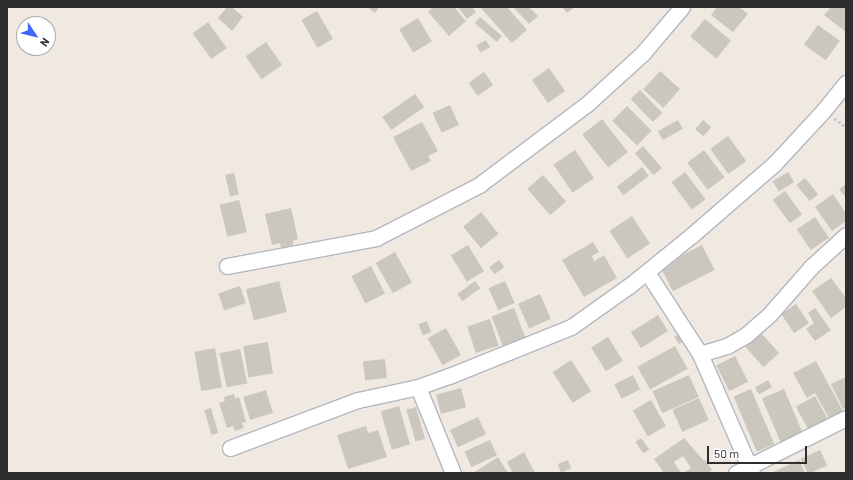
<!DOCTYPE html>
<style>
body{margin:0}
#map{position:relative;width:853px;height:480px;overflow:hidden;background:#efe9e1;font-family:Barlow,sans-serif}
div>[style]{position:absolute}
.building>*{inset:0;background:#cbc7bf;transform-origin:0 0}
.path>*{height:2.5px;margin-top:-1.25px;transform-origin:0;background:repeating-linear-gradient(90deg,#c9c9c9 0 3px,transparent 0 5px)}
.roads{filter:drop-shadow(1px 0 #b4b7c1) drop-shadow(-1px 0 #b4b7c1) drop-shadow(0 1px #b4b7c1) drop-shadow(0 -1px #b4b7c1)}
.minor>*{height:15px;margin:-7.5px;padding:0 7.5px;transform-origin:7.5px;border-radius:7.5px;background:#fff}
span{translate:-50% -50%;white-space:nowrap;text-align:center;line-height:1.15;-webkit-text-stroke:3.5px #fff;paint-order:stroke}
.frame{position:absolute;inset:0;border:8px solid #2e2e2e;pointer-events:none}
.north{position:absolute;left:16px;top:16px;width:40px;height:40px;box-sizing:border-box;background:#fff;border:1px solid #ababab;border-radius:50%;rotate:125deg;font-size:11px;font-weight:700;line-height:16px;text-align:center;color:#2e2e2e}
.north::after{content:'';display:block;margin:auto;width:14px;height:18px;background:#4264fb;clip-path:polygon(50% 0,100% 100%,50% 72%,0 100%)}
.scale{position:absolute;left:707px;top:446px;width:100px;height:18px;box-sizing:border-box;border:2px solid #2e2e2e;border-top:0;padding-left:5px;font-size:12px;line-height:14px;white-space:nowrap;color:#2e2e2e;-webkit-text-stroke:3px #fff;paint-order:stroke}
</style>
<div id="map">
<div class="building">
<i style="clip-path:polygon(227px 7px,232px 7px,243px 17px,232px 31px,218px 18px)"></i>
<i style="clip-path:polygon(367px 7px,379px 7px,375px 13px)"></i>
<i style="clip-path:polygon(433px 7px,454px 7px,466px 21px,449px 36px,428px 12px)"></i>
<i style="clip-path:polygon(458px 7px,472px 7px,476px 12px,467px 19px)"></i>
<i style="clip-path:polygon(480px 7px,507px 7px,527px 30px,512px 43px)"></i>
<i style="clip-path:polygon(513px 7px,529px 7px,538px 16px,529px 24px)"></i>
<i style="clip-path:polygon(562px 7px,575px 7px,567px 13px)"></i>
<i style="clip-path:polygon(717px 7px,739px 7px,748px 14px,733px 32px,711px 15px)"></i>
<i style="clip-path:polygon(831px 7px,846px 7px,846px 32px,824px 15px)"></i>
<i style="left:317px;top:11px;width:32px;height:18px;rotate:60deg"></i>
<i style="left:480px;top:17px;width:29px;height:8px;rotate:41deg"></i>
<i style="left:418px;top:18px;width:27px;height:22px;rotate:59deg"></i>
<i style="left:705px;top:19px;width:34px;height:23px;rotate:40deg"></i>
<i style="left:208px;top:22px;width:32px;height:19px;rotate:54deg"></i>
<i style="left:818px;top:25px;width:27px;height:24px;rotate:36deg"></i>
<i style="left:486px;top:40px;width:8px;height:11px;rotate:60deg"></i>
<i style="left:266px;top:42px;width:28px;height:25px;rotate:55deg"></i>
<i style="left:549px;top:68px;width:28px;height:21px;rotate:55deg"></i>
<i style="left:660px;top:71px;width:27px;height:25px;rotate:42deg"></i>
<i style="left:484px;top:72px;width:16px;height:19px;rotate:55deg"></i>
<i style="left:640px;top:90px;width:32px;height:13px;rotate:46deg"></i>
<i style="left:415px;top:94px;width:16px;height:40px;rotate:55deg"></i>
<i style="left:450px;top:105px;width:22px;height:19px;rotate:66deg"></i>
<i style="left:627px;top:106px;width:35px;height:21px;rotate:45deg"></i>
<i style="left:602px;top:119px;width:42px;height:25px;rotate:52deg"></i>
<i style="left:678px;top:120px;width:10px;height:23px;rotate:61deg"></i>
<i style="left:703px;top:120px;width:11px;height:12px;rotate:41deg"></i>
<i style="clip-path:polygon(422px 122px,438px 151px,428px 156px,431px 161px,411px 171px,393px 137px)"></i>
<i style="left:728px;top:136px;width:31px;height:22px;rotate:54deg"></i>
<i style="left:643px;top:146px;width:29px;height:11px;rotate:49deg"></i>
<i style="left:575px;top:150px;width:34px;height:26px;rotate:56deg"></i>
<i style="left:704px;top:150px;width:34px;height:21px;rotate:53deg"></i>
<i style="left:642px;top:167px;width:11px;height:32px;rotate:52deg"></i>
<i style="left:685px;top:172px;width:34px;height:17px;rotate:53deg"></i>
<i style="left:788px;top:172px;width:12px;height:18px;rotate:59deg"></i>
<i style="left:234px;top:173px;width:22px;height:9px;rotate:77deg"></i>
<i style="left:543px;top:175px;width:35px;height:21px;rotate:49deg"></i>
<i style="left:805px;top:178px;width:21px;height:11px;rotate:51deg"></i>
<i style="clip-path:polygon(846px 184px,846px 198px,839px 189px)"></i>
<i style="left:785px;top:191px;width:29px;height:15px;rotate:54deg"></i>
<i style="clip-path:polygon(833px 194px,846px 213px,846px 221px,832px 231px,815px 207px)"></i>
<i style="left:239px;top:200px;width:33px;height:20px;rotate:76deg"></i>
<i style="clip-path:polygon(291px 208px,298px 239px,293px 241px,293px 245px,281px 248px,280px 243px,272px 245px,265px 214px)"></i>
<i style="left:481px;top:212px;width:28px;height:23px;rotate:51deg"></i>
<i style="left:632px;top:216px;width:33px;height:27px;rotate:57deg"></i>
<i style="left:815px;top:217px;width:25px;height:22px;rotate:56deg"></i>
<i style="clip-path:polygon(593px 242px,599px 252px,592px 256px,594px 261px,604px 255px,617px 278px,584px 297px,562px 260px)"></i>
<i style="left:468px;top:245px;width:31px;height:20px;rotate:59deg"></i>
<i style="left:702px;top:245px;width:28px;height:47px;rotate:63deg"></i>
<i style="left:395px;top:252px;width:35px;height:22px;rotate:61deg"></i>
<i style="left:499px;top:260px;width:9px;height:12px;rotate:54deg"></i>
<i style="left:371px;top:266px;width:31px;height:22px;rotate:63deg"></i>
<i style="clip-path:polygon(831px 278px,846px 298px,846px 307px,831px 318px,812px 291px)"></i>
<i style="left:279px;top:281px;width:32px;height:34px;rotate:76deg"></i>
<i style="left:475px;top:281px;width:9px;height:22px;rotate:54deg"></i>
<i style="left:505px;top:281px;width:24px;height:18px;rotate:66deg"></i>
<i style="left:240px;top:286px;width:18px;height:23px;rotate:71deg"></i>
<i style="left:540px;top:294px;width:27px;height:24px;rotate:66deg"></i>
<i style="left:796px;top:304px;width:23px;height:18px;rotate:56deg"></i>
<i style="left:514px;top:308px;width:33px;height:24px;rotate:69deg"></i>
<i style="clip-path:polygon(815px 308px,831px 330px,815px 341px,806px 329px,814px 323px,808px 313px)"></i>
<i style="left:658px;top:315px;width:19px;height:32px;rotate:58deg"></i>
<i style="left:490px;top:319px;width:28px;height:24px;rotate:72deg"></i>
<i style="left:427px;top:321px;width:12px;height:9px;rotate:70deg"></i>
<i style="left:446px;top:328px;width:31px;height:21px;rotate:61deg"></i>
<i style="clip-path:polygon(681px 333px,685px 341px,679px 344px,674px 337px)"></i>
<i style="left:761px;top:333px;width:27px;height:21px;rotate:48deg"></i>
<i style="left:608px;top:337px;width:28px;height:20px;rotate:58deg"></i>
<i style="left:268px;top:342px;width:32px;height:25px;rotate:81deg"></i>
<i style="left:675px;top:346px;width:26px;height:43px;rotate:61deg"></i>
<i style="left:215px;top:348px;width:40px;height:21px;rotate:80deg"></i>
<i style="left:240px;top:349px;width:35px;height:21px;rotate:78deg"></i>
<i style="left:735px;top:356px;width:29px;height:21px;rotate:63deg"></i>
<i style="left:385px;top:359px;width:19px;height:22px;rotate:84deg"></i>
<i style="left:571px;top:360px;width:37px;height:22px;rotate:57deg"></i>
<i style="clip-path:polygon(816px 361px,843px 411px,829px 418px,815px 393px,807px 398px,793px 373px)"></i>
<i style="left:633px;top:375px;width:16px;height:21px;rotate:63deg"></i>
<i style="left:689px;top:375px;width:24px;height:40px;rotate:66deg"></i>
<i style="clip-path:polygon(846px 377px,846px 407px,843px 409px,831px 384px)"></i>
<i style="left:768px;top:380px;width:8px;height:15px;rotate:60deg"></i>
<i style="left:461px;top:388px;width:20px;height:26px;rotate:75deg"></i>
<i style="left:751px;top:389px;width:60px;height:19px;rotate:67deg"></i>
<i style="left:784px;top:389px;width:48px;height:24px;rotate:67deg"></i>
<i style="left:266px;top:390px;width:24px;height:24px;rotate:73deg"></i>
<i style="clip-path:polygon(234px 394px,235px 398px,239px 397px,246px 422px,242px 423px,244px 428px,235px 431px,233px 426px,227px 428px,219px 403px,225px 401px,224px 397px)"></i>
<i style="left:815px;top:396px;width:26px;height:22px;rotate:61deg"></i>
<i style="left:699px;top:398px;width:24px;height:29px;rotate:66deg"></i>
<i style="left:651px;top:400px;width:30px;height:21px;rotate:60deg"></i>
<i style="left:399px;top:406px;width:40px;height:19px;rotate:74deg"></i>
<i style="left:416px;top:407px;width:33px;height:10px;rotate:74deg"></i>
<i style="left:211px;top:408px;width:26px;height:7px;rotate:74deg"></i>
<i style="left:478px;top:417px;width:19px;height:31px;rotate:65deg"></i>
<i style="clip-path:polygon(366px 426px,368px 433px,378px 430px,387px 457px,348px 469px,337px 435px)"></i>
<i style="left:641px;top:438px;width:14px;height:7px;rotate:54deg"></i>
<i style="clip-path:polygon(684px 438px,704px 461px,705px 460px,712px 470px,708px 473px,683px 473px,691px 468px,683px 456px,674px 462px,681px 473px,664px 473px,654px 459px)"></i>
<i style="left:490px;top:440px;width:17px;height:28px;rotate:66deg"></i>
<i style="left:820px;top:450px;width:17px;height:21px;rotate:65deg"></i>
<i style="clip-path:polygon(524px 452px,535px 473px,513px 473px,507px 462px)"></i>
<i style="clip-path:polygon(498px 457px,508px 473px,473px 473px)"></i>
<i style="left:568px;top:460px;width:9px;height:11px;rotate:69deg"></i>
<i style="clip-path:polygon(799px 460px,805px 473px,771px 473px)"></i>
</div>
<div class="path">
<i style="left:834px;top:118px;width:15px;rotate:37deg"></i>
</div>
<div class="roads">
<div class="minor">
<i style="left:227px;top:266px;width:152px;rotate:-10.6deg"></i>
<i style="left:376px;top:238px;width:116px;rotate:-27.2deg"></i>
<i style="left:479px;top:185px;width:135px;rotate:-36.9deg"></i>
<i style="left:587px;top:104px;width:76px;rotate:-42.3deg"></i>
<i style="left:643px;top:53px;width:60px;rotate:-49.7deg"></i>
<i style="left:647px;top:272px;width:98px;rotate:57.1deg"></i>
<i style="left:700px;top:354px;width:130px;rotate:66.4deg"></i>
<i style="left:700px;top:354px;width:28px;rotate:-17deg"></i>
<i style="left:727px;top:346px;width:22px;rotate:-30deg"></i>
<i style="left:746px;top:335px;width:30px;rotate:-41deg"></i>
<i style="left:769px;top:315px;width:64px;rotate:-48.8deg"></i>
<i style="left:811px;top:267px;width:47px;rotate:-42.4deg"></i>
<i style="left:418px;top:387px;width:93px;rotate:67.9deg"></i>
<i style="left:230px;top:448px;width:137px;rotate:-20.6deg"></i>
<i style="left:358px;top:400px;width:61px;rotate:-12.2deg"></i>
<i style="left:418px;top:387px;width:33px;rotate:-20deg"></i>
<i style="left:449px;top:376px;width:131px;rotate:-21.9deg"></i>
<i style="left:571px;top:327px;width:71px;rotate:-35.3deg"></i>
<i style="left:629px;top:286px;width:81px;rotate:-39deg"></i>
<i style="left:692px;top:235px;width:110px;rotate:-40.9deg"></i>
<i style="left:775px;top:163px;width:72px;rotate:-47.2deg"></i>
<i style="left:824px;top:110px;width:35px;rotate:-51deg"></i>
<i style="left:736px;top:473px;width:123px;rotate:-26.6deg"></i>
</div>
</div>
<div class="frame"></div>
<div class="north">N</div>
<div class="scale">50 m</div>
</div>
